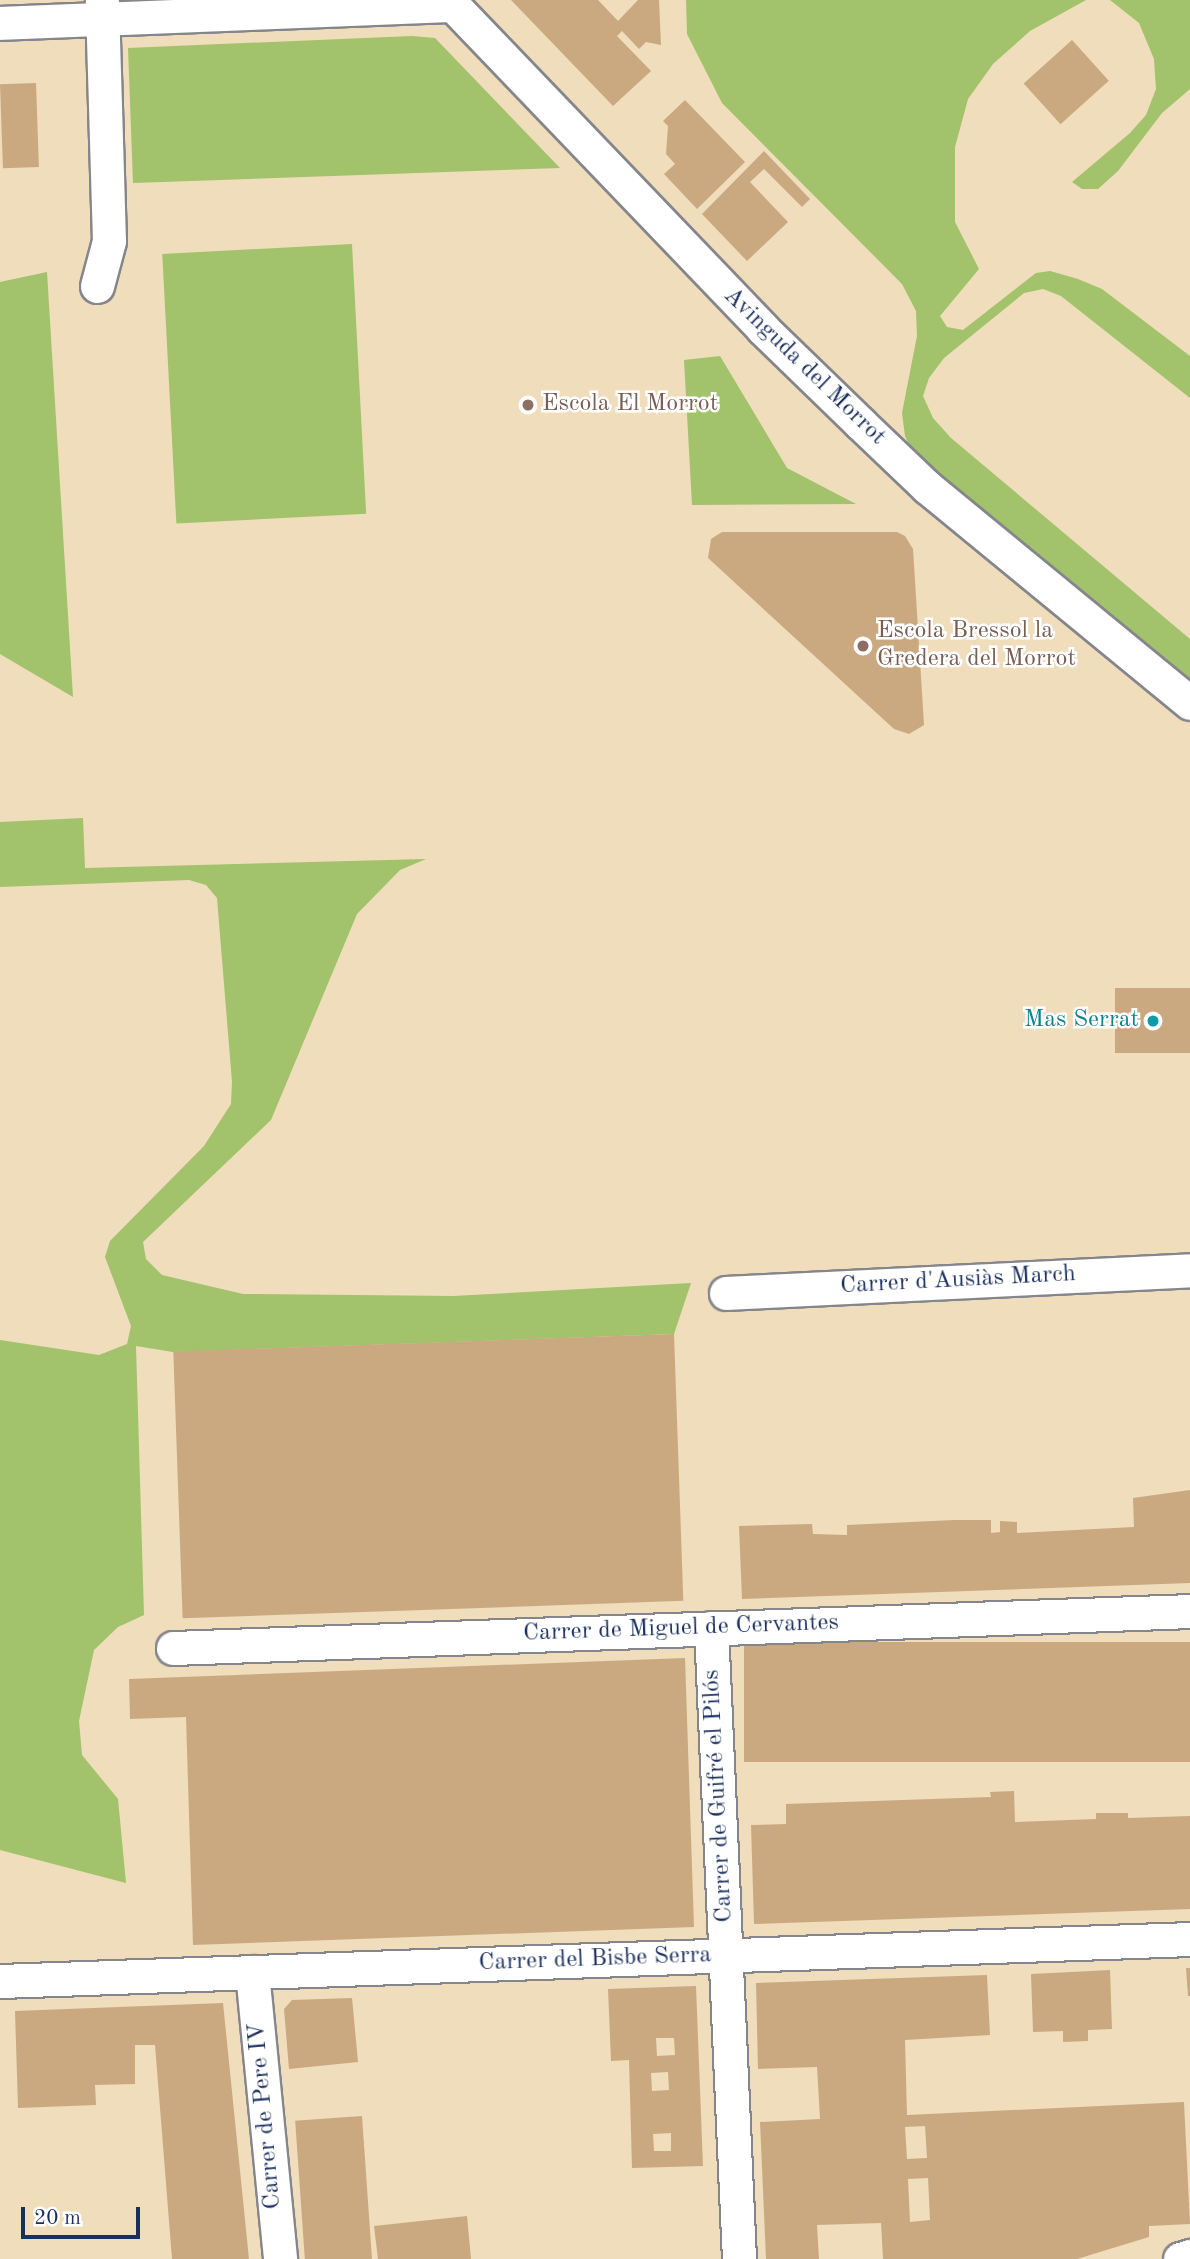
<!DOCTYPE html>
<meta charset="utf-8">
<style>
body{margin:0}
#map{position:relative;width:1190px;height:2259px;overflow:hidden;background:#efddbb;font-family:"Old Standard TT",serif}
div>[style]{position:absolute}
.green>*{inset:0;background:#a2c26b;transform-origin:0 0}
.building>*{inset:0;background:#cba980;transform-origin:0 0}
.roads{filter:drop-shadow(2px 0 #85868c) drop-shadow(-2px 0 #85868c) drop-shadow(0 2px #85868c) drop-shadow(0 -2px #85868c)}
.street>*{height:33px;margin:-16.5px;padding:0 16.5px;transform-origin:16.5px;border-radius:16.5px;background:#fff}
.dots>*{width:19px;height:19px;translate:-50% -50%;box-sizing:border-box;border:4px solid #fff;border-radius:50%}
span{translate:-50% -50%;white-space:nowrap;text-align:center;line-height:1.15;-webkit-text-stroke:5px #fff;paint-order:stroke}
.street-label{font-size:24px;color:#1b2f5e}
.education-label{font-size:24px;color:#785e54}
.left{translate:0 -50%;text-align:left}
.culture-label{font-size:24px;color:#0d838f}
.right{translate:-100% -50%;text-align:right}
.scale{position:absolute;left:21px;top:2207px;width:119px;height:32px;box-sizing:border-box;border:4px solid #1b2f5e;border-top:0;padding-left:9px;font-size:21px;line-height:24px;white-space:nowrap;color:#1b2f5e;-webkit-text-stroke:5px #fff;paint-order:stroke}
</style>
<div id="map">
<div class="green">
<i style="clip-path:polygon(686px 0,1086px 0,1030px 31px,993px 64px,968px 99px,955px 147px,955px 222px,979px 269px,940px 316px,947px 327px,963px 330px,1036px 273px,1050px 271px,1078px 279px,1102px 289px,1190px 356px,1190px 398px,1061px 296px,1043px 289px,1024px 293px,944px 358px,929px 378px,923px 396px,933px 418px,951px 438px,1190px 639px,1190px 703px,927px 487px,905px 436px,902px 413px,917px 336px,916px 311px,902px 284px,722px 103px,687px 34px)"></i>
<i style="clip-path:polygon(1110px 0,1190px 0,1190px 89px,1162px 113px,1118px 171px,1098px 189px,1082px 189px,1072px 182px,1130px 133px,1146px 115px,1156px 89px,1154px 59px,1139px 23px)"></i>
<i style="clip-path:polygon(412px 36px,435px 38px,560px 168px,133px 183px,128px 48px)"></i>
<i style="left:352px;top:244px;width:270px;height:190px;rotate:87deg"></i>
<i style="clip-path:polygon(47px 272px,73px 697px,0 654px,0 282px)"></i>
<i style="clip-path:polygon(720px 356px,787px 468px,856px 504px,692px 505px,684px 360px)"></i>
<i style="clip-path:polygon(83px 818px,85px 868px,426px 859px,400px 870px,357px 914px,271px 1120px,143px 1242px,146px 1259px,162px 1275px,243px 1294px,453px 1296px,691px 1283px,674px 1334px,173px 1352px,136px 1346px,144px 1615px,118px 1627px,94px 1650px,79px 1721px,82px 1755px,118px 1799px,126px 1883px,0 1850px,0 1340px,99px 1355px,127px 1344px,131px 1326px,105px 1257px,110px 1241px,204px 1146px,231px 1104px,232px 1082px,217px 898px,206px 885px,189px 880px,0 887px,0 822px)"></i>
</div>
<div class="building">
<i style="clip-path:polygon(511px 0,598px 0,618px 21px,638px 0,659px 0,661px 45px,646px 42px,639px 49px,622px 31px,617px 36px,651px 71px,613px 106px)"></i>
<i style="left:1072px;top:40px;width:55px;height:65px;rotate:48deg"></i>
<i style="left:36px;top:83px;width:84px;height:36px;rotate:88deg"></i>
<i style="clip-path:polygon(685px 100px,745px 162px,697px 209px,664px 174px,675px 164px,666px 154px,668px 126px,663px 121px)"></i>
<i style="clip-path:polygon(764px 151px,810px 199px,802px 207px,764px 169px,750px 182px,788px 222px,747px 261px,702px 214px)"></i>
<i style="clip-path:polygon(722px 532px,897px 532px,905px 536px,913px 549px,924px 725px,909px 734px,894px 729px,708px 558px,711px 539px)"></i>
<i style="left:1190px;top:988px;width:65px;height:75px;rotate:90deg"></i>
<i style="left:674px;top:1334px;width:267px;height:501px;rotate:88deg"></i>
<i style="clip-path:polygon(1190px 1490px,1190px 1583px,742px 1599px,739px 1526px,812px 1524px,813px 1534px,847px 1535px,847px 1525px,954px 1520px,991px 1520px,991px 1533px,1000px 1532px,1000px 1521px,1017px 1522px,1017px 1533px,1134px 1527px,1133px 1498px)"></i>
<i style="left:1190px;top:1642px;width:120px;height:446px;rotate:90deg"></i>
<i style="clip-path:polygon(685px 1658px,694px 1927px,193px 1945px,186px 1717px,130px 1719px,129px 1679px)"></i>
<i style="clip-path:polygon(1014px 1791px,1015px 1822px,1096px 1819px,1096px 1813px,1128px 1813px,1128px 1818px,1190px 1816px,1190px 1909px,754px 1924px,751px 1825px,786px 1824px,786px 1804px,991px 1797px,990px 1792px)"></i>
<i style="clip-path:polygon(1186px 1968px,1190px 1968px,1190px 1996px,1188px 1996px)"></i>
<i style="clip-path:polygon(1110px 1970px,1112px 2029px,1088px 2030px,1088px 2041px,1063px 2042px,1063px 2031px,1033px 2032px,1031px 1974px)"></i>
<i style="clip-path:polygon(evenodd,987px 1975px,990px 2035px,905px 2040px,907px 2115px,1184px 2102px,1190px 2224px,1149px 2226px,1149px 2237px,1077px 2259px,883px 2259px,881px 2223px,817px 2225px,819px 2259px,766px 2259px,760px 2122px,820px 2119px,817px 2067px,758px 2069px,756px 1983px,987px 1975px,925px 2126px,927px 2158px,907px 2159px,905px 2127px,925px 2126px,987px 1975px,928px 2178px,930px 2220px,910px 2222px,908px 2179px,928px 2178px)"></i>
<i style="clip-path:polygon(evenodd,696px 1986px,703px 2166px,632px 2168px,629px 2060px,611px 2061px,608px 1989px,696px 1986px,656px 2038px,674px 2038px,675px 2055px,657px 2056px,656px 2038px,696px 1986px,668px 2072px,669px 2090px,652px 2091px,651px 2073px,668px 2072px,696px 1986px,671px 2133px,671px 2151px,654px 2151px,653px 2134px,671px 2133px)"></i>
<i style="clip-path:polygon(352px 1998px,358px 2062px,289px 2069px,284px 2009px,292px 2000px)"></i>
<i style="clip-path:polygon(223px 2003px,249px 2259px,172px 2259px,155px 2045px,135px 2045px,135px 2084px,95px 2085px,96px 2105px,18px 2108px,15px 2011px)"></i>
<i style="left:362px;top:2116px;width:143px;height:67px;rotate:86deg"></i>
<i style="clip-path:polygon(467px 2216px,471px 2259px,378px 2259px,374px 2226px)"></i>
</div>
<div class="roads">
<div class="street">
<i style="left:448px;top:0;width:455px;rotate:46.2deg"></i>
<i style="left:763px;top:329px;width:135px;rotate:44.1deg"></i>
<i style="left:860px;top:423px;width:93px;rotate:43.7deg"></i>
<i style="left:927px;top:487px;width:340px;rotate:39.4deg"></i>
<i style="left:0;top:23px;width:453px;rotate:-2.3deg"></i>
<i style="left:97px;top:286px;width:47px;rotate:-75.1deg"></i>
<i style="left:109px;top:241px;width:241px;rotate:-91.7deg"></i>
<i style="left:726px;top:1293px;width:465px;rotate:-2.8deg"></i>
<i style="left:711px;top:1628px;width:632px;rotate:87.46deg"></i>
<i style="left:173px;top:1648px;width:1018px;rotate:-2.08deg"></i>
<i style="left:252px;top:1972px;width:288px;rotate:84.4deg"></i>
<i style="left:0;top:1981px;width:1191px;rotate:-2.02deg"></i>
<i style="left:1180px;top:2259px;width:10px;rotate:-17deg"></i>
</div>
</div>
<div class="dots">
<i style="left:528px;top:405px;background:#8d6e63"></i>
<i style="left:863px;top:646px;background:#8d6e63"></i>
<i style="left:1153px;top:1021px;background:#0f9aa8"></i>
</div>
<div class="street-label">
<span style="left:804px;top:367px;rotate:44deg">Avinguda del Morrot</span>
<span style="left:958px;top:1281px;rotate:-3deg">Carrer d'Ausiàs March</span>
<span style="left:681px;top:1629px;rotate:-2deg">Carrer de Miguel de Cervantes</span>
<span style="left:719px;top:1796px;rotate:-93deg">Carrer de Guifré el Pilós</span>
<span style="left:595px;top:1960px;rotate:-2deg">Carrer del Bisbe Serra</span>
<span style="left:266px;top:2116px;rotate:-95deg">Carrer de Pere IV</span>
</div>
<div class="education-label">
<span class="left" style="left:542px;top:405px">Escola El Morrot</span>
<span class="left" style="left:877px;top:646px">Escola Bressol la<br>Gredera del Morrot</span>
</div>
<div class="culture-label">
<span class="right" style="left:1139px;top:1021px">Mas Serrat</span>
</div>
<div class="scale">20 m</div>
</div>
